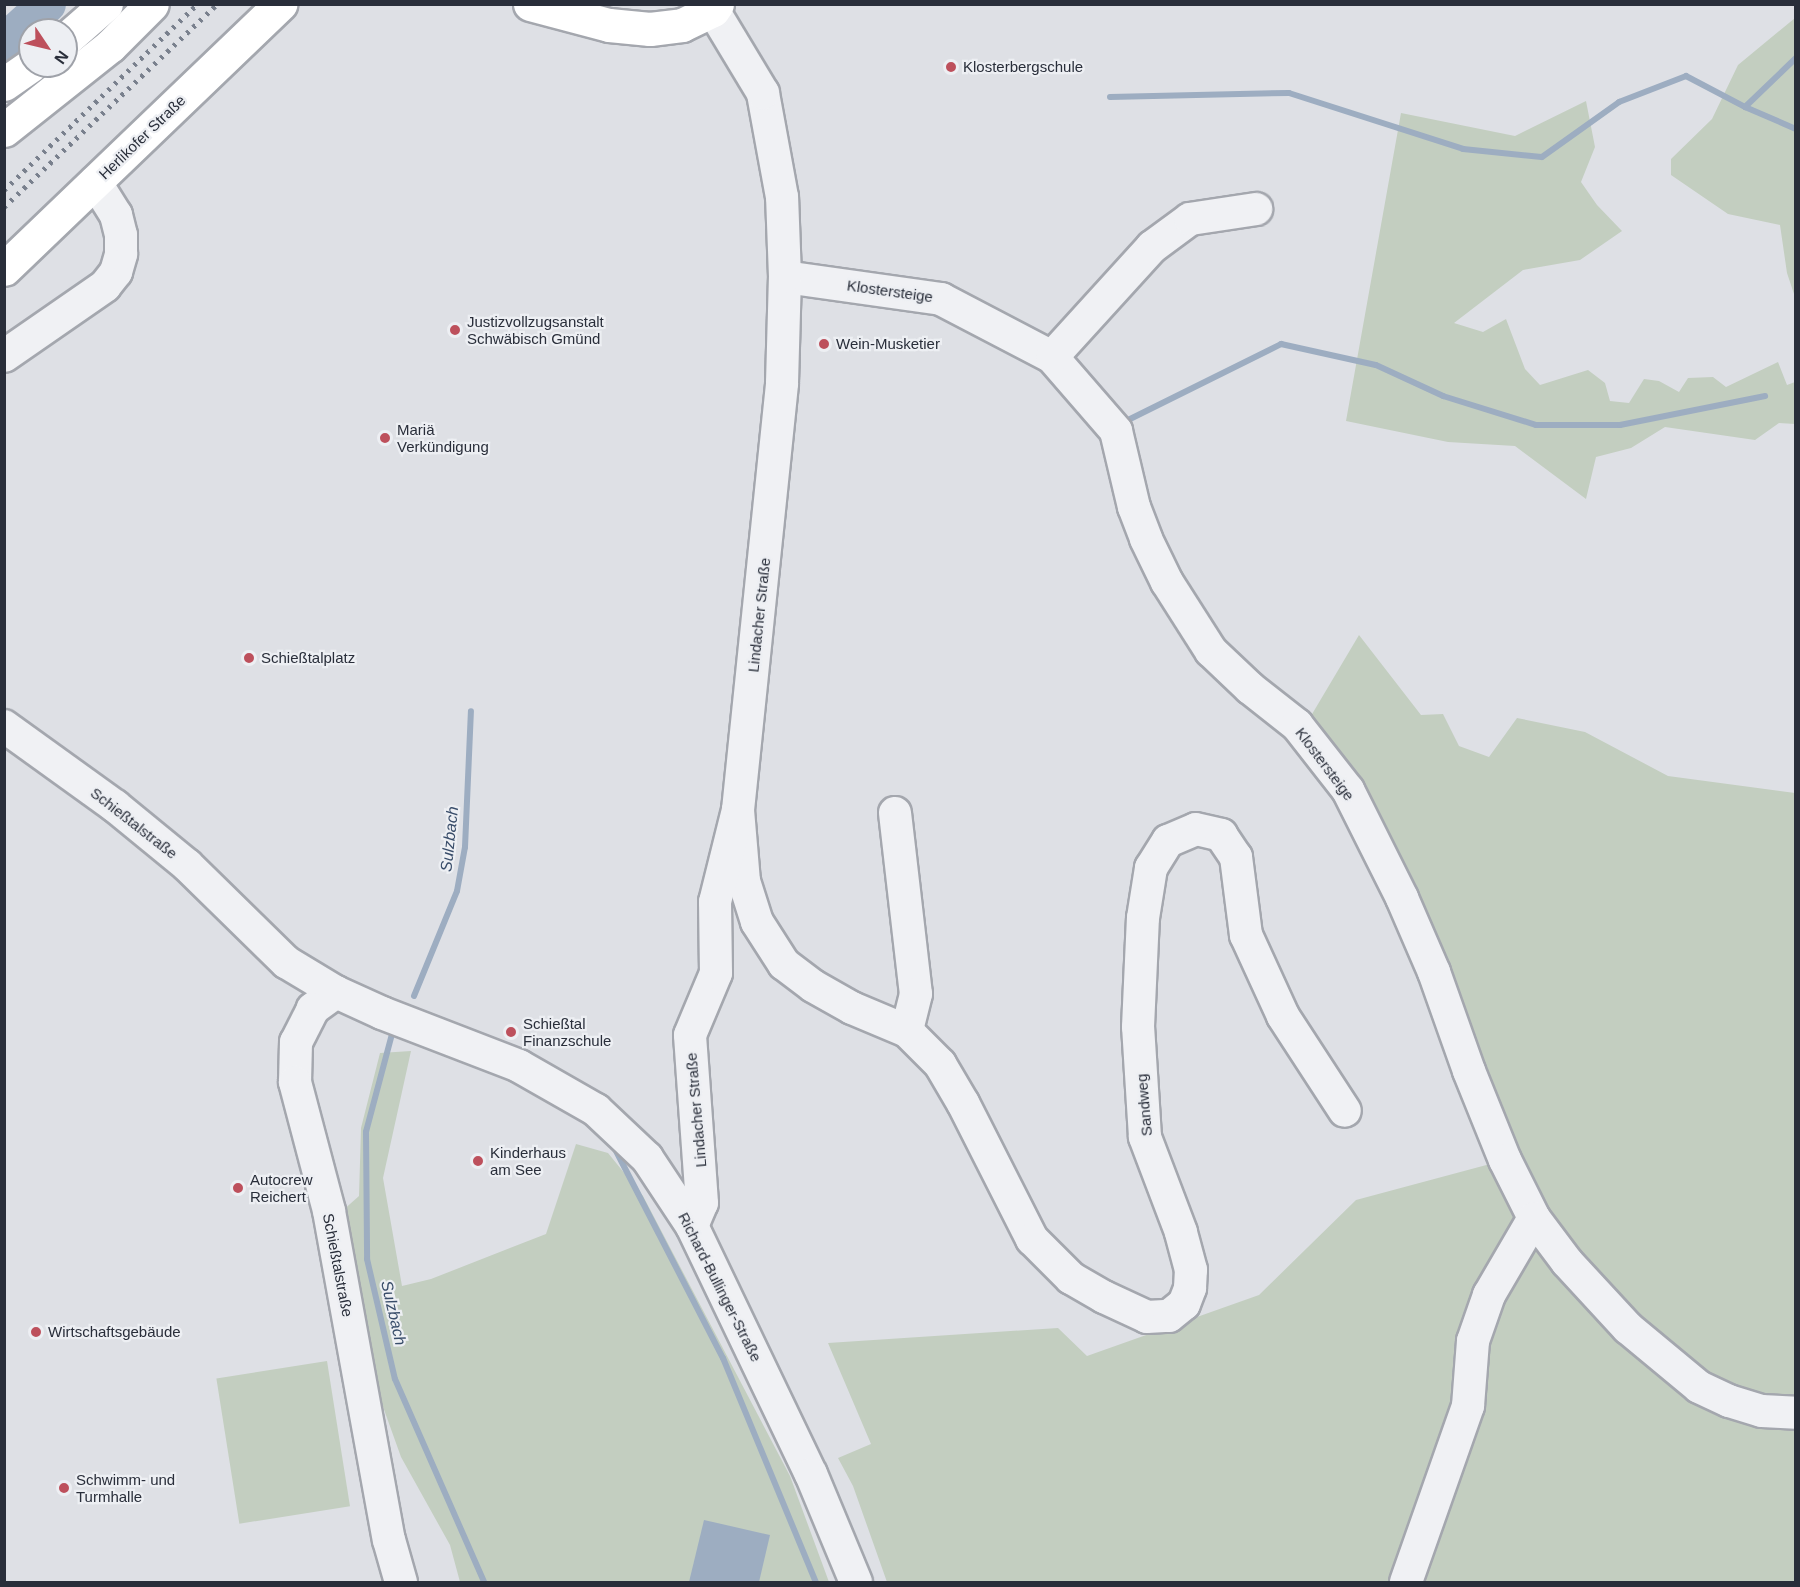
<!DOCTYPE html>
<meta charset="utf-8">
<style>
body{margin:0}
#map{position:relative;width:1800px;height:1587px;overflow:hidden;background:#dee0e5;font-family:Helvetica,sans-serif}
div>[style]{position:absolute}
.green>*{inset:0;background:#c3cec0;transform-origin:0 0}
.water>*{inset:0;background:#9dadc1}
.stream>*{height:6px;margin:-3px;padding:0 3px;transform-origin:3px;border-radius:3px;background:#9dadc1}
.river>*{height:38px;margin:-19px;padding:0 19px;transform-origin:19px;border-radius:19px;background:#9dadc1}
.roads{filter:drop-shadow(2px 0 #a4a7ae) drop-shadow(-2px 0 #a4a7ae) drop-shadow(0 2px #a4a7ae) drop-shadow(0 -2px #a4a7ae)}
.minor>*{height:32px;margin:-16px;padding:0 16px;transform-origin:16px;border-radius:16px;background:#f0f1f4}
.major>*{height:33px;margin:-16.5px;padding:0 16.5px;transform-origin:16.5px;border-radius:16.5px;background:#fff}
.highway>*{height:33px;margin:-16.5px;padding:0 16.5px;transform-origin:16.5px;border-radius:16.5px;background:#fff}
.rail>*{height:4.5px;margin-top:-2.25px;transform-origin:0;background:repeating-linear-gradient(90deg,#79808d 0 3px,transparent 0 9px)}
.dots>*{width:16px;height:16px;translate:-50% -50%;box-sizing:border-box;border:3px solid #edeff3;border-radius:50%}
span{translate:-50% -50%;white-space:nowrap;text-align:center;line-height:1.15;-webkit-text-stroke:4.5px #edeff3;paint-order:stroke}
.poi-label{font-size:15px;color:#292e3a}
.left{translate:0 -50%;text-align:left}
.street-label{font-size:15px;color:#292e3a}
.water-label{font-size:16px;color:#384c69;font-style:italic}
.frame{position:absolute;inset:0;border:6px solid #292e3a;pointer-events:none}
.north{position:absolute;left:18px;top:18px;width:60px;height:60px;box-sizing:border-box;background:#edeff3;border:2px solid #9fa2a9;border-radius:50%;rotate:125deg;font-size:16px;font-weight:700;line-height:24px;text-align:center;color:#292e3a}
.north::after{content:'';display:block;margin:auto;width:21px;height:27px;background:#bd505c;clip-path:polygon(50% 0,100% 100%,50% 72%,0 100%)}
</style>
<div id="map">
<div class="green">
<i style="clip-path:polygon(1795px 18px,1795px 297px,1787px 273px,1780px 225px,1728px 214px,1671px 175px,1671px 159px,1712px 119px,1738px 65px)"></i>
<i style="clip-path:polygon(1586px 101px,1595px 147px,1581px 182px,1597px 205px,1622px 231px,1580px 260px,1523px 270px,1454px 323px,1483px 332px,1506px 319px,1525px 369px,1540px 385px,1588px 370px,1605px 383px,1610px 401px,1629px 403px,1644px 379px,1659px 381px,1679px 392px,1688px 378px,1713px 377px,1726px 387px,1778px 362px,1787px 385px,1795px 382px,1795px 424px,1779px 423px,1755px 440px,1665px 427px,1631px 448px,1596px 457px,1586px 499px,1515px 446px,1448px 442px,1346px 421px,1401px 113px,1515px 136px)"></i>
<i style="clip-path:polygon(1359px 635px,1421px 715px,1443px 714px,1459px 746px,1489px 757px,1517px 718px,1585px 732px,1668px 776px,1795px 793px,1795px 1582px,887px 1582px,853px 1486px,838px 1458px,871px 1444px,828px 1343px,1058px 1328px,1087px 1356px,1259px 1295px,1356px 1200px,1505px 1160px,1434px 972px,1302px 731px)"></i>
<i style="clip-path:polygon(411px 1051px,383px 1178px,402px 1286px,431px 1279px,546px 1234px,576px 1144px,608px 1153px,643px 1196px,790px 1476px,829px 1582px,460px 1582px,450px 1545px,401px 1457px,358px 1337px,341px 1212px,359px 1196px,361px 1128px,380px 1053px)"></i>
<i style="left:327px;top:1361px;width:147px;height:112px;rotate:81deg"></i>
</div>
<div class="water">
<i style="clip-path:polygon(704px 1520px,770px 1535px,759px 1582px,689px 1582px)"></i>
</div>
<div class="stream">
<i style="left:1110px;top:97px;width:179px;rotate:-1.3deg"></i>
<i style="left:1289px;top:93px;width:183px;rotate:17.8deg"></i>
<i style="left:1463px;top:149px;width:79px;rotate:5.8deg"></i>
<i style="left:1542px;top:157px;width:95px;rotate:-35.5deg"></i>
<i style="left:1619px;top:102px;width:72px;rotate:-21.2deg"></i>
<i style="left:1686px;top:76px;width:67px;rotate:27.7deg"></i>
<i style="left:1745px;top:107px;width:71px;rotate:-43.9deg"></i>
<i style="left:1745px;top:107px;width:56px;rotate:23.3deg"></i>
<i style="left:1122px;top:423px;width:178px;rotate:-26.4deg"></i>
<i style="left:1281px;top:344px;width:97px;rotate:12.5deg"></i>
<i style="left:1376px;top:365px;width:74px;rotate:24.8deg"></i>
<i style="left:1443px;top:396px;width:97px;rotate:17.3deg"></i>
<i style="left:1536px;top:425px;width:84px"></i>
<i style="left:1620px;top:425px;width:148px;rotate:-11.3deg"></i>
<i style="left:414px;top:996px;width:113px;rotate:-67.7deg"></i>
<i style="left:457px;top:891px;width:45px;rotate:-79.7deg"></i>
<i style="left:465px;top:847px;width:136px;rotate:-87.5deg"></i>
<i style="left:392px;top:1034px;width:101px;rotate:104.9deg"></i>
<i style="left:366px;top:1132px;width:127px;rotate:89.5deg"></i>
<i style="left:367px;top:1259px;width:123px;rotate:76.9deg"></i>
<i style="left:395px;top:1379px;width:222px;rotate:66.3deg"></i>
<i style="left:615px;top:1142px;width:7px;rotate:90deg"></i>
<i style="left:615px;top:1149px;width:235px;rotate:62.7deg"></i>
<i style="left:723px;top:1358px;width:243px;rotate:67.5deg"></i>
</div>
<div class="river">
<i style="left:4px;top:43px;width:58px;rotate:-42.2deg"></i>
</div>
<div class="roads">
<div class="minor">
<i style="left:785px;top:277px;width:158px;rotate:8deg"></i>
<i style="left:941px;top:299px;width:125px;rotate:27.6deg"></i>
<i style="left:1052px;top:357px;width:98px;rotate:49.1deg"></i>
<i style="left:1116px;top:431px;width:78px;rotate:76.7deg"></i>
<i style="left:1134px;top:507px;width:34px;rotate:69deg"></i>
<i style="left:1146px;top:539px;width:48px;rotate:64deg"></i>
<i style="left:1167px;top:582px;width:82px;rotate:57.5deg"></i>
<i style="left:1211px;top:651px;width:54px;rotate:43.5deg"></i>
<i style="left:1250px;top:688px;width:60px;rotate:38.2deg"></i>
<i style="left:1297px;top:725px;width:83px;rotate:51.9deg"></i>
<i style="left:1348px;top:790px;width:121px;rotate:63.4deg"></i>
<i style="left:1402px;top:898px;width:81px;rotate:66.6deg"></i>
<i style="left:1434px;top:972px;width:105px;rotate:70.5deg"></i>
<i style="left:1469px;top:1071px;width:96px;rotate:68deg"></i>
<i style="left:1505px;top:1160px;width:65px;rotate:63.4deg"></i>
<i style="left:4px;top:356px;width:123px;rotate:-34.7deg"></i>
<i style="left:105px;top:286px;width:18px;rotate:-52deg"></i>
<i style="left:116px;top:272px;width:19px;rotate:-74deg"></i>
<i style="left:121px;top:254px;width:19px;rotate:-90deg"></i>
<i style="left:121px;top:235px;width:21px;rotate:-104deg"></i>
<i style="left:116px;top:215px;width:39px;rotate:-122deg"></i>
<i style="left:1052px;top:357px;width:149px;rotate:-47.7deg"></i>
<i style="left:1152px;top:247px;width:47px;rotate:-36.4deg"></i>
<i style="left:1190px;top:219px;width:67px;rotate:-8.6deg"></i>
<i style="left:4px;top:726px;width:137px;rotate:35.8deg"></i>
<i style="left:115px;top:806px;width:93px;rotate:39.3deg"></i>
<i style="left:187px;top:865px;width:139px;rotate:44.4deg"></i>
<i style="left:286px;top:962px;width:58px;rotate:31deg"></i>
<i style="left:336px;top:992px;width:51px;rotate:24.5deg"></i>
<i style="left:382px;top:1013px;width:147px;rotate:21.1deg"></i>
<i style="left:519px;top:1066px;width:89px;rotate:29.7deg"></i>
<i style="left:596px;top:1110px;width:70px;rotate:43.3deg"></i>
<i style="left:647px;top:1158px;width:82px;rotate:56.5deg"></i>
<i style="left:692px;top:1226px;width:275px;rotate:64.4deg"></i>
<i style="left:811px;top:1474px;width:117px;rotate:67.4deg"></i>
<i style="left:738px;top:810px;width:71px;rotate:85.2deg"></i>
<i style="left:744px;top:881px;width:43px;rotate:72.4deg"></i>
<i style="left:757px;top:922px;width:50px;rotate:57.3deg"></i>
<i style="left:784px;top:964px;width:36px;rotate:37deg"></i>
<i style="left:813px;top:986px;width:45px;rotate:29.4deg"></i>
<i style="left:852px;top:1008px;width:60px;rotate:22.7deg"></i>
<i style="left:907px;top:1031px;width:47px;rotate:45deg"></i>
<i style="left:940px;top:1064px;width:45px;rotate:59.5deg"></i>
<i style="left:963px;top:1103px;width:153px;rotate:63.1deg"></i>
<i style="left:1032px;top:1239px;width:55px;rotate:45deg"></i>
<i style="left:1071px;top:1278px;width:38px;rotate:30deg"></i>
<i style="left:1104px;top:1297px;width:47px;rotate:24.9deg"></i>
<i style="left:1147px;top:1317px;width:22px;rotate:-3deg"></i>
<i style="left:1169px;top:1316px;width:19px;rotate:-39deg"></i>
<i style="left:1184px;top:1304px;width:17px;rotate:-69deg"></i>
<i style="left:1190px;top:1288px;width:18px;rotate:-87deg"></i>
<i style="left:1191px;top:1270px;width:39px;rotate:-105deg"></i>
<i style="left:1181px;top:1232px;width:102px;rotate:-110.8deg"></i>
<i style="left:1145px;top:1137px;width:110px;rotate:-93.6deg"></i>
<i style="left:1138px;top:1027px;width:109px;rotate:-87.4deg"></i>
<i style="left:1143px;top:918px;width:51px;rotate:-80.9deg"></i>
<i style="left:1151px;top:868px;width:32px;rotate:-58deg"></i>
<i style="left:1168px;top:841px;width:30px;rotate:-23deg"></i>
<i style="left:1196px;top:829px;width:26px;rotate:13deg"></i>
<i style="left:1221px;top:835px;width:27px;rotate:56deg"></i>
<i style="left:1236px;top:857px;width:79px;rotate:82.7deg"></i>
<i style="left:1246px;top:935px;width:89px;rotate:65.4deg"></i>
<i style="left:1283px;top:1016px;width:113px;rotate:56.9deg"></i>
<i style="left:895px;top:813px;width:182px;rotate:83.4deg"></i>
<i style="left:916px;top:994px;width:38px;rotate:104deg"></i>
<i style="left:336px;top:992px;width:29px;rotate:144deg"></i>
<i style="left:313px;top:1009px;width:37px;rotate:117deg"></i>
<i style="left:296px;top:1042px;width:40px;rotate:91.4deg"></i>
<i style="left:295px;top:1082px;width:133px;rotate:75.2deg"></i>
<i style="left:329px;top:1211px;width:334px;rotate:79.7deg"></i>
<i style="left:389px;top:1540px;width:44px;rotate:74.1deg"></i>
<i style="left:692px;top:1226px;width:25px;rotate:-67deg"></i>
<i style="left:702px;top:1203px;width:168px;rotate:-94.1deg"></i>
<i style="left:690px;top:1035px;width:67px;rotate:-67.2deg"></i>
<i style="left:716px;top:973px;width:71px;rotate:-90.8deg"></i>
<i style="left:715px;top:902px;width:95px;rotate:-76deg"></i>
<i style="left:738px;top:810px;width:429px;rotate:-84.1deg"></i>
<i style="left:782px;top:383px;width:106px;rotate:-88.4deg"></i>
<i style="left:785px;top:277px;width:80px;rotate:-92.1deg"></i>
<i style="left:782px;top:197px;width:106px;rotate:-100.4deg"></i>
<i style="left:763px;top:93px;width:97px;rotate:-121.1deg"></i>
<i style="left:1406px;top:1582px;width:187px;rotate:-70.6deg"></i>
<i style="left:1468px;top:1406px;width:65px;rotate:-85.6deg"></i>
<i style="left:1473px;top:1341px;width:49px;rotate:-70.8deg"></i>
<i style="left:1489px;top:1295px;width:89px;rotate:-59.7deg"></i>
<i style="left:1534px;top:1218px;width:55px;rotate:53.1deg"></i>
<i style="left:1567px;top:1262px;width:90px;rotate:47.3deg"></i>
<i style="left:1628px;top:1328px;width:92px;rotate:39.7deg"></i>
<i style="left:1699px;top:1387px;width:33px;rotate:25deg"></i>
<i style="left:1729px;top:1401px;width:34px;rotate:17deg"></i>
<i style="left:1762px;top:1411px;width:34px;rotate:3deg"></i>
</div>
<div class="major">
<i style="left:530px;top:4px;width:82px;rotate:14.9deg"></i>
<i style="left:609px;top:25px;width:41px;rotate:5.6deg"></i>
<i style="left:650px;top:29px;width:32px;rotate:-7deg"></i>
<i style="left:682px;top:25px;width:34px;rotate:-26deg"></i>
<i style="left:713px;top:10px;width:7px;rotate:-56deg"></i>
<i style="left:4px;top:269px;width:383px;rotate:-43.8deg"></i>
</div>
<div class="highway">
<i style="left:66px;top:39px;width:53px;rotate:-41.2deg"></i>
<i style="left:4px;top:84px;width:32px;rotate:-35deg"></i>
<i style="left:4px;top:130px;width:135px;rotate:-38.4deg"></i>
<i style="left:110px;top:46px;width:59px;rotate:-45deg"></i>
</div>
</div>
<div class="rail">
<i style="left:4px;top:190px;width:268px;rotate:-43.9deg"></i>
<i style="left:4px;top:207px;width:294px;rotate:-43.6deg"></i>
</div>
<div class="dots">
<i style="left:951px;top:67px;background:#bd505c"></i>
<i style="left:455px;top:330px;background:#bd505c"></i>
<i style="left:824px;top:344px;background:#bd505c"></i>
<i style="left:385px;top:438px;background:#bd505c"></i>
<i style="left:249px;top:658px;background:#bd505c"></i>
<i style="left:511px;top:1032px;background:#bd505c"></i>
<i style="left:478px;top:1161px;background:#bd505c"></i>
<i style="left:238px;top:1188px;background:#bd505c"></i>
<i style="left:36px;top:1332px;background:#bd505c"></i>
<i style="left:64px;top:1488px;background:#bd505c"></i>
</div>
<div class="poi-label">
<span class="left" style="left:963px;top:67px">Klosterbergschule</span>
<span class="left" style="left:467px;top:330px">Justizvollzugsanstalt<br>Schwäbisch Gmünd</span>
<span class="left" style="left:836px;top:344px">Wein-Musketier</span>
<span class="left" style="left:397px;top:438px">Mariä<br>Verkündigung</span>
<span class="left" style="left:261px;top:658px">Schießtalplatz</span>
<span class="left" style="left:523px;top:1032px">Schießtal<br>Finanzschule</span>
<span class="left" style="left:490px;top:1161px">Kinderhaus<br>am See</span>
<span class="left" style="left:250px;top:1188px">Autocrew<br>Reichert</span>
<span class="left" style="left:48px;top:1332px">Wirtschaftsgebäude</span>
<span class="left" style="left:76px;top:1488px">Schwimm- und<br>Turmhalle</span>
</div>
<div class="street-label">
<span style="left:142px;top:137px;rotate:-44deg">Herlikofer Straße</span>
<span style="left:890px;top:291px;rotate:8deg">Klostersteige</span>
<span style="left:759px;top:615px;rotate:-84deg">Lindacher Straße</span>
<span style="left:1325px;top:764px;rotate:53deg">Klostersteige</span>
<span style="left:134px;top:823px;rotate:38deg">Schießtalstraße</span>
<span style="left:1144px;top:1105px;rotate:-95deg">Sandweg</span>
<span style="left:696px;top:1110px;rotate:-95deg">Lindacher Straße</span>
<span style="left:338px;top:1265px;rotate:79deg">Schießtalstraße</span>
<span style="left:720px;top:1287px;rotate:63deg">Richard-Bullinger-Straße</span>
</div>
<div class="water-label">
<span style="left:450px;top:839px;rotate:-84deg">Sulzbach</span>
<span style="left:393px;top:1313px;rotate:77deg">Sulzbach</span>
</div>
<div class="frame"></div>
<div class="north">N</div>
</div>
